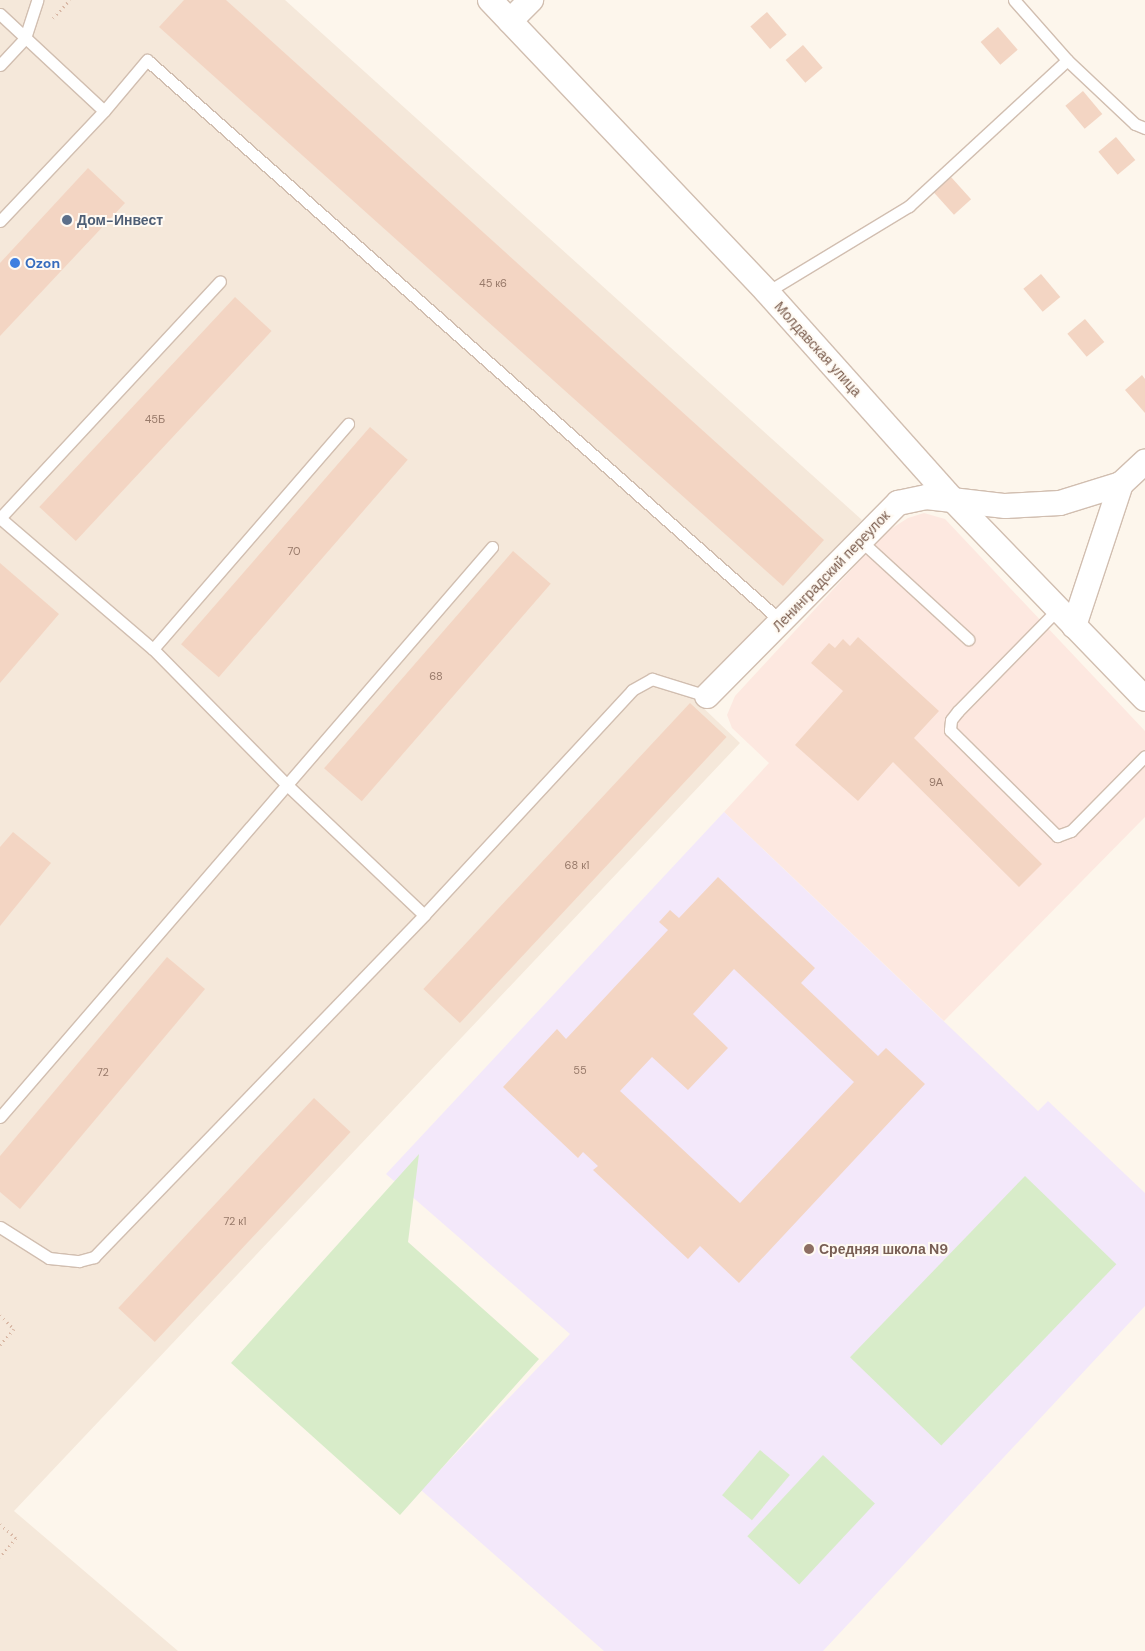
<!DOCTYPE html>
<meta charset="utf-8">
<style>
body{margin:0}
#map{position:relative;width:1145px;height:1651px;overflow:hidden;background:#fdf6ec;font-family:"DM Sans",sans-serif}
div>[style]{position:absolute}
.residential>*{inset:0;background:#f5e8da}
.commercial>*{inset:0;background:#fde8e0}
.education>*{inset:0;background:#f3e8fa}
.green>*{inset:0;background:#d8ecc9;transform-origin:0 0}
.building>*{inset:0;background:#f3d5c3;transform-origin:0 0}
.path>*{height:3px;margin-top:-1.5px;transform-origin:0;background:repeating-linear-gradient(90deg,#d9b8a5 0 1px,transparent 0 5px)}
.roads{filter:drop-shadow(1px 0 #d1beb0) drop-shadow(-1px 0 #d1beb0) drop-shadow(0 1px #d1beb0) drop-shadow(0 -1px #d1beb0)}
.service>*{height:11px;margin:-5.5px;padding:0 5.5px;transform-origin:5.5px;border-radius:5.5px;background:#fff}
.minor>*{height:24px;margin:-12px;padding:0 12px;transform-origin:12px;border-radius:12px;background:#fff}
.dots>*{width:14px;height:14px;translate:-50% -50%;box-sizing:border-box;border:2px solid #fffaf3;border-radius:50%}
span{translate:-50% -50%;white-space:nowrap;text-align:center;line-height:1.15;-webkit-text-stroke:4px #fffaf3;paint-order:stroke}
.number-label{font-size:11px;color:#987a6a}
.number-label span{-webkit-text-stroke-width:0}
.service-label{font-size:14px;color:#4e5e75;font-weight:700}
.left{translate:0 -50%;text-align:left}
.shop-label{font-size:14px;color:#366cbe;font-weight:700}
.street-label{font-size:14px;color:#7a5c4d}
.education-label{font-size:14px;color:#785e54;font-weight:700}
</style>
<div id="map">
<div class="residential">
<i style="clip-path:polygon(0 0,285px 0,862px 520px,694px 699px,740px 743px,14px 1511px,178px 1651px,0 1651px)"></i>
</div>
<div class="commercial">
<i style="clip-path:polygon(924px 513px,945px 519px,1145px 731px,1145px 817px,944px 1021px,724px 812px,769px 763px,732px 728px,727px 715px,735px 696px,886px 532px,908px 518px)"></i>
</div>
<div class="education">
<i style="clip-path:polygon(724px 812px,1038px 1111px,1048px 1101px,1145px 1193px,1145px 1306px,823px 1651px,604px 1651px,421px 1490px,570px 1334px,386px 1174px)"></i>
</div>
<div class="green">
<i style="clip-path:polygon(419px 1154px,408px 1242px,539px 1359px,400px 1515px,231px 1363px)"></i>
<i style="left:1025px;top:1176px;width:127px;height:252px;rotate:44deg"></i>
<i style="left:760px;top:1450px;width:39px;height:59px;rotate:40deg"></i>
<i style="left:823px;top:1455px;width:71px;height:111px;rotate:43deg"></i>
</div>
<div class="building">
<i style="clip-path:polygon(184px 0,226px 0,824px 540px,783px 586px,159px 27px)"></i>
<i style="left:767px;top:12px;width:30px;height:22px;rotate:49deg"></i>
<i style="left:998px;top:27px;width:30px;height:23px;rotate:49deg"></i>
<i style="left:803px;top:45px;width:30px;height:23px;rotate:49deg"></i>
<i style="left:1083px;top:91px;width:30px;height:23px;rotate:50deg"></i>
<i style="left:1116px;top:137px;width:30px;height:23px;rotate:50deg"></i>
<i style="clip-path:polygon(88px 168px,125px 203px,0 336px,0 263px)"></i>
<i style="left:951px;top:177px;width:30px;height:23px;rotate:48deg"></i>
<i style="left:1041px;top:274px;width:30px;height:23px;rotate:50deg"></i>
<i style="left:235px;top:297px;width:50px;height:287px;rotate:43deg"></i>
<i style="left:1085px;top:319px;width:30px;height:23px;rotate:50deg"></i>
<i style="clip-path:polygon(1142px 375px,1145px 379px,1145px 413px,1125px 390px)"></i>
<i style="left:370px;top:427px;width:50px;height:288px;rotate:41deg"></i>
<i style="left:513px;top:551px;width:50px;height:288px;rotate:41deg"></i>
<i style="clip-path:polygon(0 563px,59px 614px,0 683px)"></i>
<i style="clip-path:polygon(858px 637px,939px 711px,914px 738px,1042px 864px,1019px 887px,893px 762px,858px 801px,795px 745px,843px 691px,811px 663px,829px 643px,835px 648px,843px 639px,850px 646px)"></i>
<i style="left:690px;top:703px;width:50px;height:391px;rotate:43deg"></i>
<i style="clip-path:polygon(13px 832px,51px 863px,0 926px,0 847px)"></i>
<i style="clip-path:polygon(evenodd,718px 877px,815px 968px,801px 983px,878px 1056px,886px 1048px,925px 1084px,739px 1283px,700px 1246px,688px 1259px,593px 1170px,598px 1166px,583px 1152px,578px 1158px,503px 1087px,557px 1029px,566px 1039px,668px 930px,659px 922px,670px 910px,679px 918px,718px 877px,734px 969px,854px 1082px,740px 1203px,620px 1091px,652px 1057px,688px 1090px,728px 1048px,693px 1014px,734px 969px)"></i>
<i style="clip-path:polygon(167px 957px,205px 989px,20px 1209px,0 1192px,0 1156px)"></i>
<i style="left:314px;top:1098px;width:50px;height:287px;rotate:43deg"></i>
</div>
<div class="path">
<i style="left:53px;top:18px;width:25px;rotate:-47deg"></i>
<i style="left:0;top:1315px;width:20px;rotate:45deg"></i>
<i style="left:14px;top:1329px;width:21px;rotate:131deg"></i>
<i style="left:0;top:1524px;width:21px;rotate:41deg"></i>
<i style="left:16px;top:1538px;width:25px;rotate:130deg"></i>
</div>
<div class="roads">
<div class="service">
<i style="left:1014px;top:0;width:80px;rotate:48.5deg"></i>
<i style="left:1067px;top:60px;width:93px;rotate:43.3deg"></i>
<i style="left:1135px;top:124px;width:11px;rotate:22deg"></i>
<i style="left:0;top:14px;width:142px;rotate:43deg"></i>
<i style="left:0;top:65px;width:37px;rotate:-47deg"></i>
<i style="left:25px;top:38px;width:40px;rotate:-72deg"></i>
<i style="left:0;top:221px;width:151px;rotate:-46.6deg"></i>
<i style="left:104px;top:111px;width:67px;rotate:-49.9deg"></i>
<i style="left:147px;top:60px;width:848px;rotate:41.51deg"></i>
<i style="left:767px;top:292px;width:166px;rotate:-31.2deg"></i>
<i style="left:909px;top:206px;width:215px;rotate:-42.7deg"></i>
<i style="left:0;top:518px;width:201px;rotate:40.6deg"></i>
<i style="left:153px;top:649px;width:190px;rotate:45.4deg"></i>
<i style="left:286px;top:784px;width:190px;rotate:43.5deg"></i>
<i style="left:0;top:518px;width:323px;rotate:-47.1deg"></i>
<i style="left:860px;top:540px;width:147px;rotate:42.5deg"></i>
<i style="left:1058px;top:609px;width:143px;rotate:134.4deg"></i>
<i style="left:958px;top:711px;width:11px;rotate:128deg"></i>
<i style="left:951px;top:720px;width:10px;rotate:96deg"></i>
<i style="left:950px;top:730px;width:151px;rotate:44.7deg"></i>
<i style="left:1057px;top:836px;width:15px;rotate:-20deg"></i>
<i style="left:1071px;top:831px;width:105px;rotate:-45.4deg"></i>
<i style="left:153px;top:649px;width:298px;rotate:-49.1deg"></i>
<i style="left:0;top:1117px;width:753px;rotate:-49.2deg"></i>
<i style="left:0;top:1227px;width:58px;rotate:32.3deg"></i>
<i style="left:49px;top:1258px;width:30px;rotate:6deg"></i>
<i style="left:79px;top:1261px;width:16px;rotate:-15deg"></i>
<i style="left:94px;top:1257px;width:475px;rotate:-46deg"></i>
<i style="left:424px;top:915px;width:306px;rotate:-47.2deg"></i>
<i style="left:632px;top:690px;width:23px;rotate:-29deg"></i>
<i style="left:652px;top:679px;width:58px;rotate:17.2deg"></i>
</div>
<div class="minor">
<i style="left:490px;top:0;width:402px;rotate:46.5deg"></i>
<i style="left:767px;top:292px;width:276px;rotate:48.2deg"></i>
<i style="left:951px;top:498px;width:279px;rotate:46deg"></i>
<i style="left:510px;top:21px;width:30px;rotate:-45deg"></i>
<i style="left:1074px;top:626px;width:150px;rotate:-71.7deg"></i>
<i style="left:707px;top:696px;width:272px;rotate:-45.3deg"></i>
<i style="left:898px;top:503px;width:29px;rotate:-12deg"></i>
<i style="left:926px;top:497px;width:80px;rotate:6.5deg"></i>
<i style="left:1005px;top:506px;width:55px;rotate:-3.1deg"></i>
<i style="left:1060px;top:503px;width:64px;rotate:-17.3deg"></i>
<i style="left:1121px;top:484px;width:33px;rotate:-43deg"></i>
</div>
</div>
<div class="dots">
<i style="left:67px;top:220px;background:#5c6f8a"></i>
<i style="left:15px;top:263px;background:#3f7fe0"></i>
<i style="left:809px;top:1249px;background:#8d6e63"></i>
</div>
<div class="number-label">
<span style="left:493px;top:283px">45 к6</span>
<span style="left:155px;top:419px">45Б</span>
<span style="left:294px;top:551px">70</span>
<span style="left:436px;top:676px">68</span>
<span style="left:936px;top:782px">9А</span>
<span style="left:577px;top:865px">68 к1</span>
<span style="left:580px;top:1070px">55</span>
<span style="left:103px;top:1072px">72</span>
<span style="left:235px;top:1221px">72 к1</span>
</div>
<div class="service-label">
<span class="left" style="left:77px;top:220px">Дом-Инвест</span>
</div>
<div class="shop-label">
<span class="left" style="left:25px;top:263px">Ozon</span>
</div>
<div class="street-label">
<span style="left:818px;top:349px;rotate:48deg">Молдавская улица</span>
<span style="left:831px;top:571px;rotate:-46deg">Ленинградский переулок</span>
</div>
<div class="education-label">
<span class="left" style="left:819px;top:1249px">Средняя школа N9</span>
</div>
</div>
